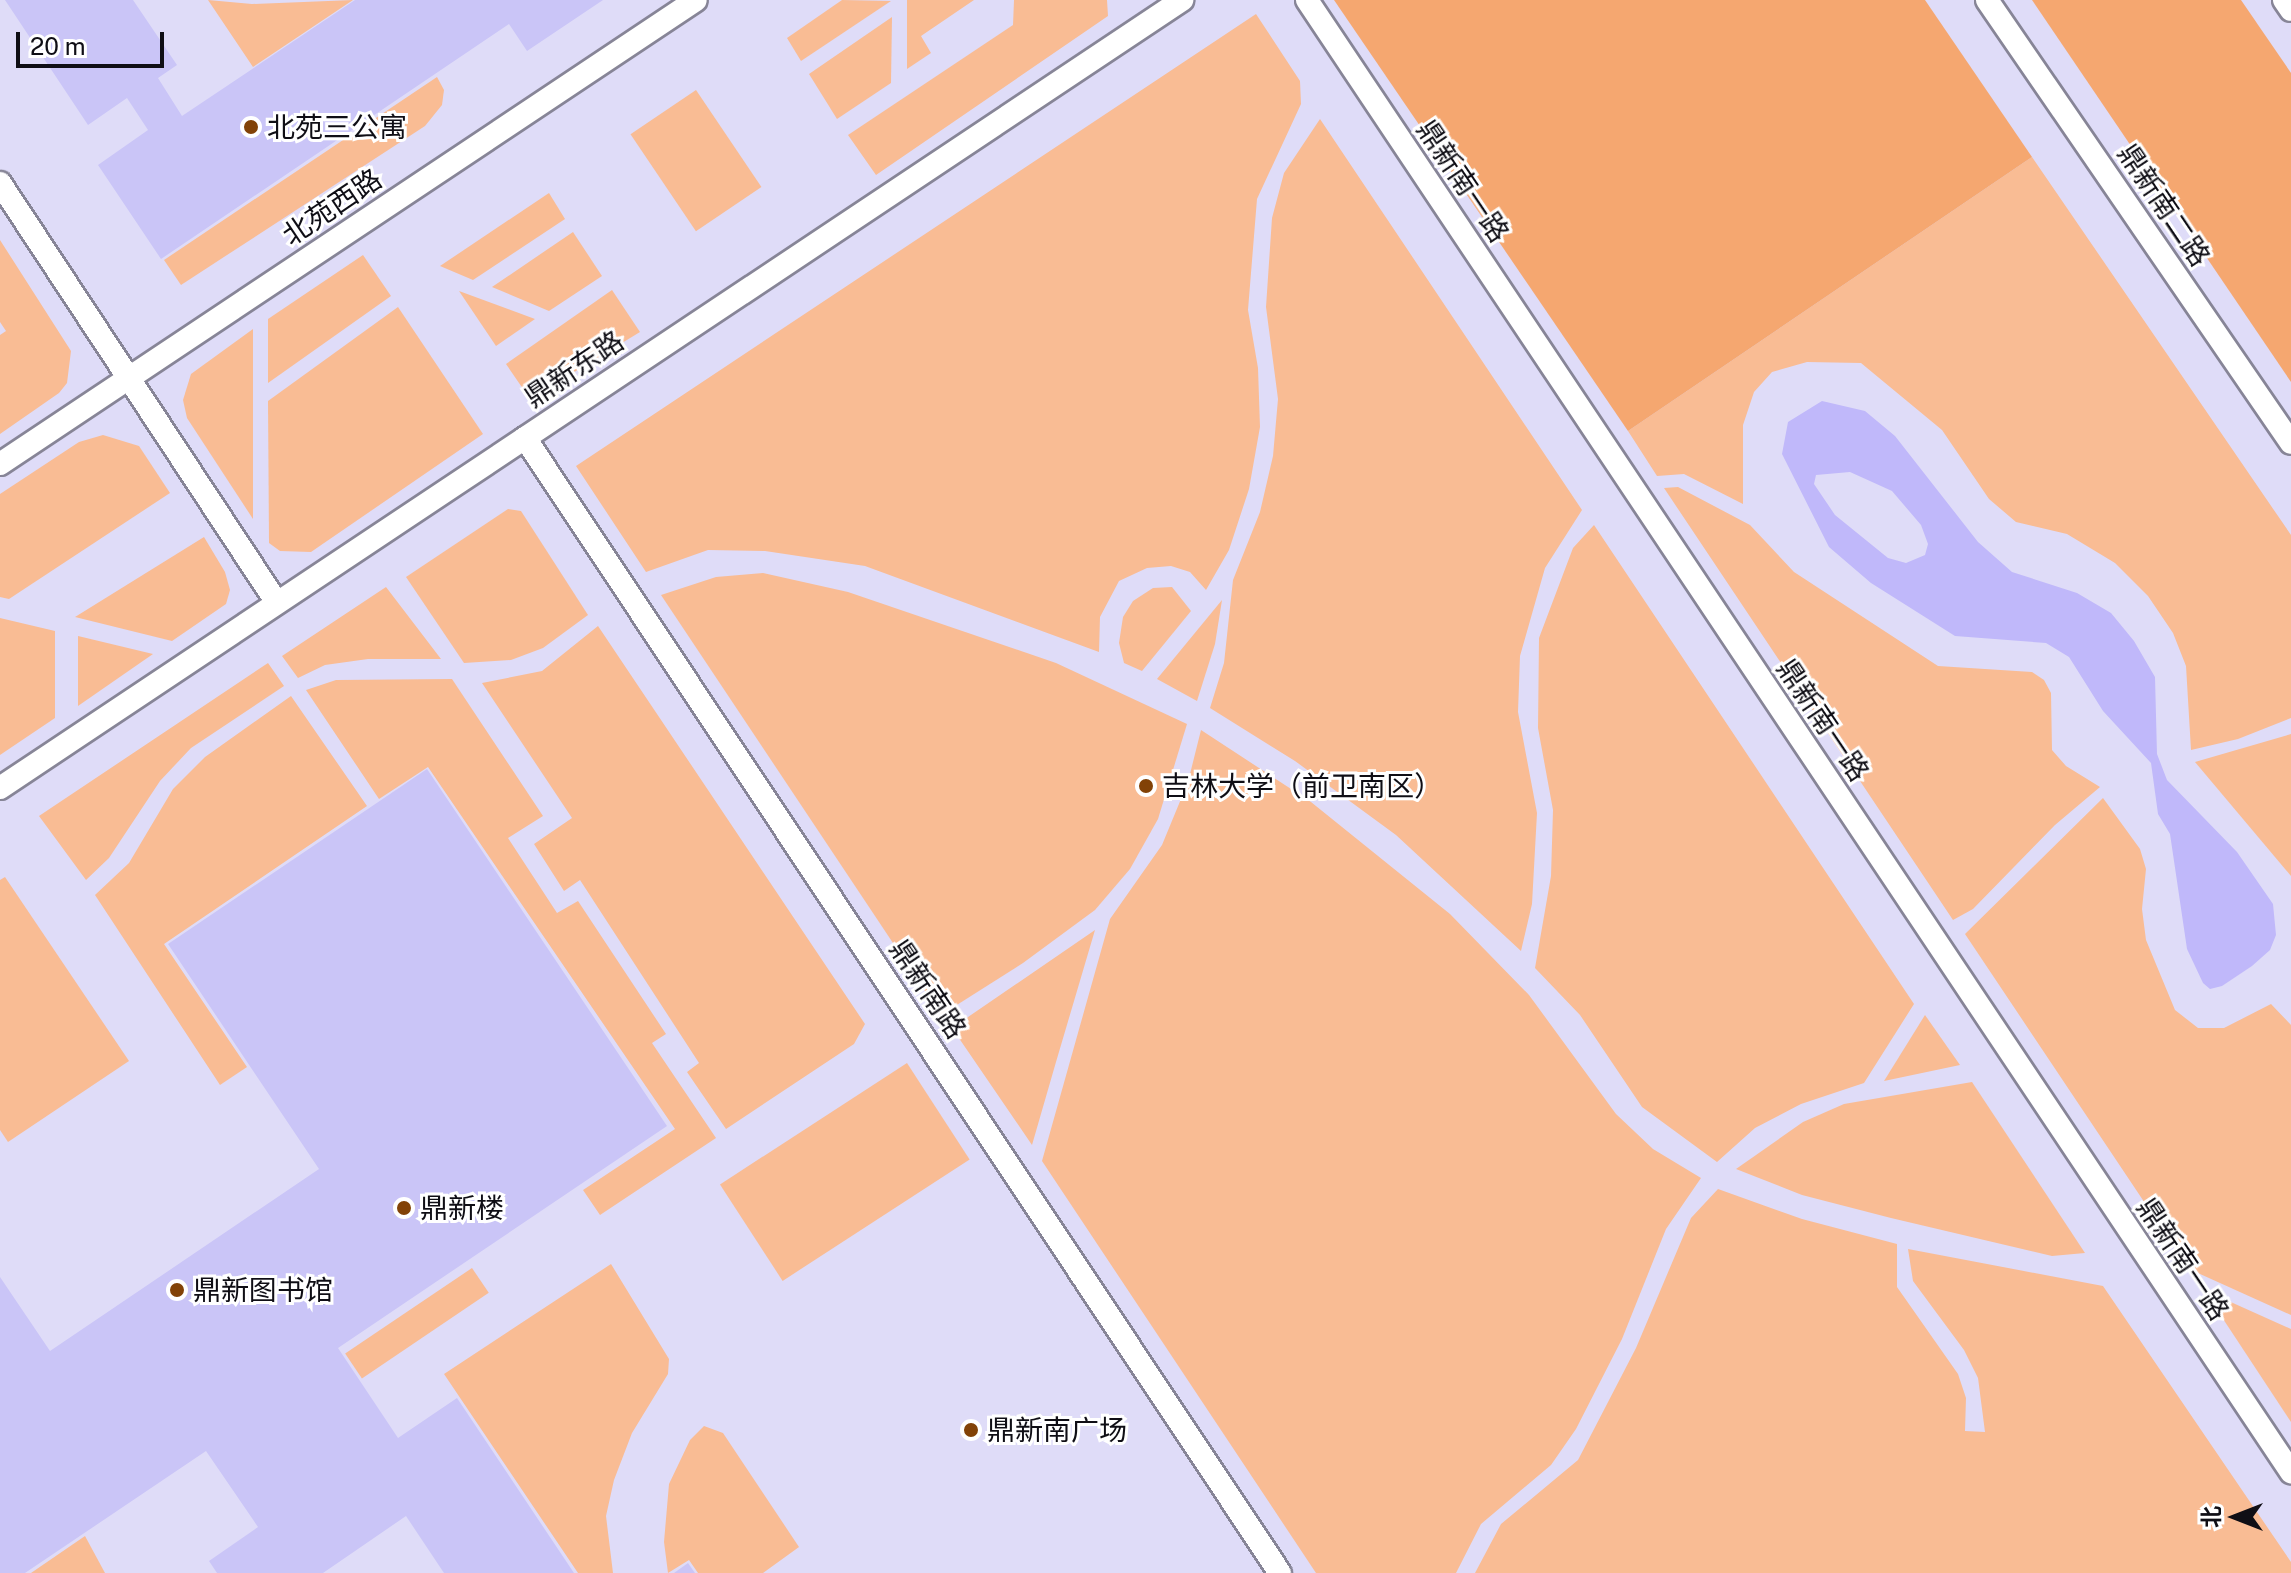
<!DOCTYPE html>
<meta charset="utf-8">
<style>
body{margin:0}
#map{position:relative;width:2291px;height:1573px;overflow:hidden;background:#e9e7fb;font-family:"Public Sans","Noto Sans SC",sans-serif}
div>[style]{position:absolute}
.built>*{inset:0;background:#dfdcf8;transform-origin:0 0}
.green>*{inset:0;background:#f9bc94;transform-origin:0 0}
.forest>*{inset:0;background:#f5a770}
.water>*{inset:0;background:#c0b8fa}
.building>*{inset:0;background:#cac5f7}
.roads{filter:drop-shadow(2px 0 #878597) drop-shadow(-2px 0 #878597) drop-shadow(0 2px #878597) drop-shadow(0 -2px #878597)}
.lane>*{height:22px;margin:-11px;padding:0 11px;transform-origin:11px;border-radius:11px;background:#fff}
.dots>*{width:22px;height:22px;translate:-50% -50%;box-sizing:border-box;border:4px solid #fff;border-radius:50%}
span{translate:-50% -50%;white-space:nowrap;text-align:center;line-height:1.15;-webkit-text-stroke:6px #fff;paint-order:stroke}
.poi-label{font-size:28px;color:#0f0e15}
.left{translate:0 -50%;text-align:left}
.street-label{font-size:28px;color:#0f0e15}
.north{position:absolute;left:2195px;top:1477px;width:80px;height:80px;-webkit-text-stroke:6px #fff;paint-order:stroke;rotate:270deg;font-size:22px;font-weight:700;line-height:32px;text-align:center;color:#0f0e15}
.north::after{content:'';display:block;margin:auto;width:28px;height:36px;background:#0f0e15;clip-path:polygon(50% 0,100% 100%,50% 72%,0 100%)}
.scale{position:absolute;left:16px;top:32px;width:148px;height:36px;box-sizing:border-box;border:4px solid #0f0e15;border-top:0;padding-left:10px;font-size:24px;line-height:28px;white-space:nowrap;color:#0f0e15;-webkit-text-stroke:6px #fff;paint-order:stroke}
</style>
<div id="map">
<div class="built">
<i style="left:0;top:0;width:2291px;height:1573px"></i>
</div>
<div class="green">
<i style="clip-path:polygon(208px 0,252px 4px,353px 0,253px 67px)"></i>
<i style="clip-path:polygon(842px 0,891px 1px,801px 61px,787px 38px)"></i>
<i style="clip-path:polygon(907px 0,974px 0,921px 36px,931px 53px,907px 69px)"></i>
<i style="clip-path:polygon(1014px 0,1107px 0,1108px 16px,876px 175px,848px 135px,1013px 25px)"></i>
<i style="clip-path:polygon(1256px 14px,1300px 81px,1301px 104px,1257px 199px,1248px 310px,1258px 368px,1260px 427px,1249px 489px,1229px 550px,1206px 590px,1190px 572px,1171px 566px,1147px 568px,1119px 581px,1100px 617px,1099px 652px,865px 566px,765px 551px,708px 550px,646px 572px,576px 466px)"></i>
<i style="clip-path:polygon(892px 17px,891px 83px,837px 119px,809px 74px)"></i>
<i style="clip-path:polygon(437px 77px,444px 90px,442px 105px,425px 126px,181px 285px,164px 260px)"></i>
<i style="left:696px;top:90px;width:117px;height:79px;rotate:56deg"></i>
<i style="clip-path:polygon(1320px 119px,1582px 510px,1545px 568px,1520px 656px,1518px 712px,1537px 813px,1532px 904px,1521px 951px,1396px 835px,1295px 761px,1210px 708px,1224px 663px,1233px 580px,1260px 512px,1273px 456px,1278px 399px,1266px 307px,1272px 218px,1284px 173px)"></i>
<i style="clip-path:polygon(2032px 157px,2291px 535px,2291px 718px,2238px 739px,2191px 750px,2186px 666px,2173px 633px,2148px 596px,2115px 563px,2067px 534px,2016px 522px,1989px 499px,1942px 430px,1861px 363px,1807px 362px,1772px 372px,1754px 392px,1743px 425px,1743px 504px,1684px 474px,1657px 476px,1628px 431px)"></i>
<i style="clip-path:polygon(549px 193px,565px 219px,473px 280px,440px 266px)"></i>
<i style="clip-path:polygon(573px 232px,602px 276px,549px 311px,492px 287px)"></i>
<i style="clip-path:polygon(0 240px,71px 351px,67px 383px,59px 393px,0 434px,0 335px,6px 331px,0 322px)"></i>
<i style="clip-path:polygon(363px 255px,391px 296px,268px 383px,268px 319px)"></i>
<i style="clip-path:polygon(612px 290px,640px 332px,530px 399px,506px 364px)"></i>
<i style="clip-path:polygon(459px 291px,535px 319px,496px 346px)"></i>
<i style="clip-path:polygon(398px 307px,483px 434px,311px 552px,280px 551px,269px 543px,268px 401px)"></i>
<i style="clip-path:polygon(253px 329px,253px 519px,187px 418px,183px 400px,191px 374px)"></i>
<i style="clip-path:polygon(103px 435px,139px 446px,170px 493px,9px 599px,0 597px,0 494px,79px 442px)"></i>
<i style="clip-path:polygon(1678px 487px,1750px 525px,1794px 572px,1938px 666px,2032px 672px,2044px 680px,2051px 693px,2052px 750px,2066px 766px,2100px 787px,2055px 825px,1973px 909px,1953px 920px,1664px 488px)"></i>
<i style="clip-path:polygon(508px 509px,521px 511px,588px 615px,543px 648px,511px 660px,464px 663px,406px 577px)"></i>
<i style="clip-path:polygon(1594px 525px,1914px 1004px,1864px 1083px,1801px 1104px,1755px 1128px,1717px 1162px,1642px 1107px,1580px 1015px,1535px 968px,1551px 876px,1553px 810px,1538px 728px,1539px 638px,1573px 548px)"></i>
<i style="clip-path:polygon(204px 537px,225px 572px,230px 590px,226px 604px,172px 641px,75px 617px)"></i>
<i style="clip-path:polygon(763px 573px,848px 592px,1056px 663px,1187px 724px,1158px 819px,1130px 869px,1095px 910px,1023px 963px,941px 1015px,661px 595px,716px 577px)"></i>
<i style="clip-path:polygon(386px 587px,441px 659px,368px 659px,325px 665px,298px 678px,282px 656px)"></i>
<i style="clip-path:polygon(1172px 587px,1191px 611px,1142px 671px,1124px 663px,1119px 643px,1123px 617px,1133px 601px,1153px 588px)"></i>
<i style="clip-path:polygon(1222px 600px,1215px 644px,1197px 701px,1157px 679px)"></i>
<i style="clip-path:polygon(0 618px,55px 631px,55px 718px,0 755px)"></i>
<i style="clip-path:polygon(598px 626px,865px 1024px,854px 1044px,726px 1129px,687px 1072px,699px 1063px,580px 880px,564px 891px,534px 844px,572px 818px,482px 683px,542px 671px)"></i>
<i style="clip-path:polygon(78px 636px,153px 654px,78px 706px)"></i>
<i style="clip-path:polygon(268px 663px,284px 686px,191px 748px,160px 781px,109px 858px,86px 880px,39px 816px)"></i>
<i style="clip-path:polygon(452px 679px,543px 816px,508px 838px,557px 913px,578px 901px,666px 1034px,652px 1043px,716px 1138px,600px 1215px,583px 1190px,675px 1129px,428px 767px,379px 799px,306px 690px,336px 680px)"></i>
<i style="clip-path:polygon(291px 696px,367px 806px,164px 944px,247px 1067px,220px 1085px,95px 895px,129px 863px,173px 789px,205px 757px)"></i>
<i style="clip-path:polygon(1201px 730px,1311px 802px,1450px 914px,1529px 995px,1616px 1114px,1653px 1149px,1701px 1178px,1666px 1229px,1622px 1339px,1576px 1429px,1551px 1465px,1481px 1524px,1456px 1573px,1316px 1573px,1042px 1161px,1110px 919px,1162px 845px,1188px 782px)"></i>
<i style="clip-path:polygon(2291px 734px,2291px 876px,2195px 762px)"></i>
<i style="clip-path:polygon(2103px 798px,2140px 849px,2146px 869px,2142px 909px,2146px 940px,2175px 1010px,2198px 1028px,2224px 1028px,2271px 1004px,2291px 1025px,2291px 1315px,2189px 1269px,1965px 934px)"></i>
<i style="clip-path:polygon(5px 877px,129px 1061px,8px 1142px,0 1130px,0 880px)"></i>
<i style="clip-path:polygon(1095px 930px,1056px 1062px,1032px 1145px,952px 1028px)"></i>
<i style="clip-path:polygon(1925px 1015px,1960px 1065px,1884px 1081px)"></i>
<i style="left:907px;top:1063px;width:115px;height:223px;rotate:57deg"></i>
<i style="clip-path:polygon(1972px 1082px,2085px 1253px,2052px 1256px,1891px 1218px,1802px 1195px,1736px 1169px,1803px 1122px,1844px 1104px)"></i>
<i style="clip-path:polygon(1718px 1189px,1802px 1219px,1897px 1244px,1897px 1287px,1958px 1374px,1966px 1398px,1965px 1431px,1985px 1432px,1978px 1378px,1964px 1350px,1913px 1281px,1908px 1249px,2103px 1286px,2291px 1562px,2291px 1573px,1475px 1573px,1501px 1524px,1578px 1460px,1636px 1348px,1691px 1218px)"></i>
<i style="clip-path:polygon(611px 1264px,669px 1359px,668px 1374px,632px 1433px,614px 1480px,606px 1516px,613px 1573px,578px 1573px,444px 1374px)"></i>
<i style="left:472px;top:1268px;width:30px;height:153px;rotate:56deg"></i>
<i style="clip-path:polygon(2204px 1290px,2291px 1329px,2291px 1422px)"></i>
<i style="clip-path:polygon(704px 1426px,723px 1433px,799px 1547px,763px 1573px,698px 1573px,689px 1560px,668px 1573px,664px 1542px,669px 1484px,690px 1440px)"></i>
<i style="clip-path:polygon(85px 1536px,105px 1573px,31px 1573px)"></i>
</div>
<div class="forest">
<i style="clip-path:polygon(1334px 0,1925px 0,2032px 157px,1628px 431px)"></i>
<i style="clip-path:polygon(2032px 0,2241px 0,2291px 73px,2291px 382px)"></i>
</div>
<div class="water">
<i style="clip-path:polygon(evenodd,1822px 401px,1865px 411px,1895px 436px,1978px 542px,2012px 572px,2077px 593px,2111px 613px,2134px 641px,2155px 677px,2157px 754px,2167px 780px,2237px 852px,2273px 904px,2276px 935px,2270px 950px,2252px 966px,2222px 986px,2210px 989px,2203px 983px,2187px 949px,2170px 834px,2158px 814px,2151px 763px,2103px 711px,2069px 657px,2046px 643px,1955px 636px,1871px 583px,1829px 547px,1782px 454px,1788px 422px,1822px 401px,1850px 472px,1892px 491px,1921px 525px,1928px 544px,1925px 555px,1906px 563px,1888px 558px,1835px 515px,1814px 484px,1816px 475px,1850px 472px)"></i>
</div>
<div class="building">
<i style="clip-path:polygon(5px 0,133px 0,177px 65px,158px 78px,182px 116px,355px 0,603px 0,527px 51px,509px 24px,161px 259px,98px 165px,148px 130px,127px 98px,88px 125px)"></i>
<i style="clip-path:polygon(427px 769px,667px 1126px,338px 1348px,398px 1438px,457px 1398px,574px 1573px,444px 1573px,406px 1516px,323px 1573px,217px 1573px,209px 1561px,258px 1527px,206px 1451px,25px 1573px,0 1573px,0 1277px,50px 1351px,319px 1169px,168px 944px)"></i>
<i style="clip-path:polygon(688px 1563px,695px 1573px,674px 1573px)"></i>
</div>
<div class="roads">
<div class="lane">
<i style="left:1307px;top:0;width:1771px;rotate:56.24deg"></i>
<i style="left:1987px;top:0;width:537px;rotate:55.54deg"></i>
<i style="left:2284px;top:0;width:12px;rotate:55deg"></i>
<i style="left:0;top:183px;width:503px;rotate:56.59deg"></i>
<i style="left:525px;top:438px;width:1363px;rotate:56.37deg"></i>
<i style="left:0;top:464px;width:836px;rotate:-33.69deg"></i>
<i style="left:0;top:788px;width:1421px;rotate:-33.69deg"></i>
</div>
</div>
<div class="dots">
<i style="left:251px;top:127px;background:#824207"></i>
<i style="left:1146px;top:786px;background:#824207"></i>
<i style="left:404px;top:1208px;background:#824207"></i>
<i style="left:177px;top:1290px;background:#824207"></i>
<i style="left:971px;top:1430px;background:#824207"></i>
</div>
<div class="poi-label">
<span class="left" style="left:267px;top:127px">北苑三公寓</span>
<span class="left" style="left:1162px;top:786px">吉林大学（前卫南区）</span>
<span class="left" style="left:420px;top:1208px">鼎新楼</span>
<span class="left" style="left:193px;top:1290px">鼎新图书馆</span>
<span class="left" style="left:987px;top:1430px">鼎新南广场</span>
</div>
<div class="street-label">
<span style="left:1463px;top:181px;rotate:56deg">鼎新南一路</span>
<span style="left:2164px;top:205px;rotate:56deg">鼎新南二路</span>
<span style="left:332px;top:207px;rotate:-34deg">北苑西路</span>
<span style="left:574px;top:369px;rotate:-34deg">鼎新东路</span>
<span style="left:1823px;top:720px;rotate:56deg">鼎新南一路</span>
<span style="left:928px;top:989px;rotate:56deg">鼎新南路</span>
<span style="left:2183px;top:1259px;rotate:56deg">鼎新南一路</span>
</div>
<div class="north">北</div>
<div class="scale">20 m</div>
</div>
